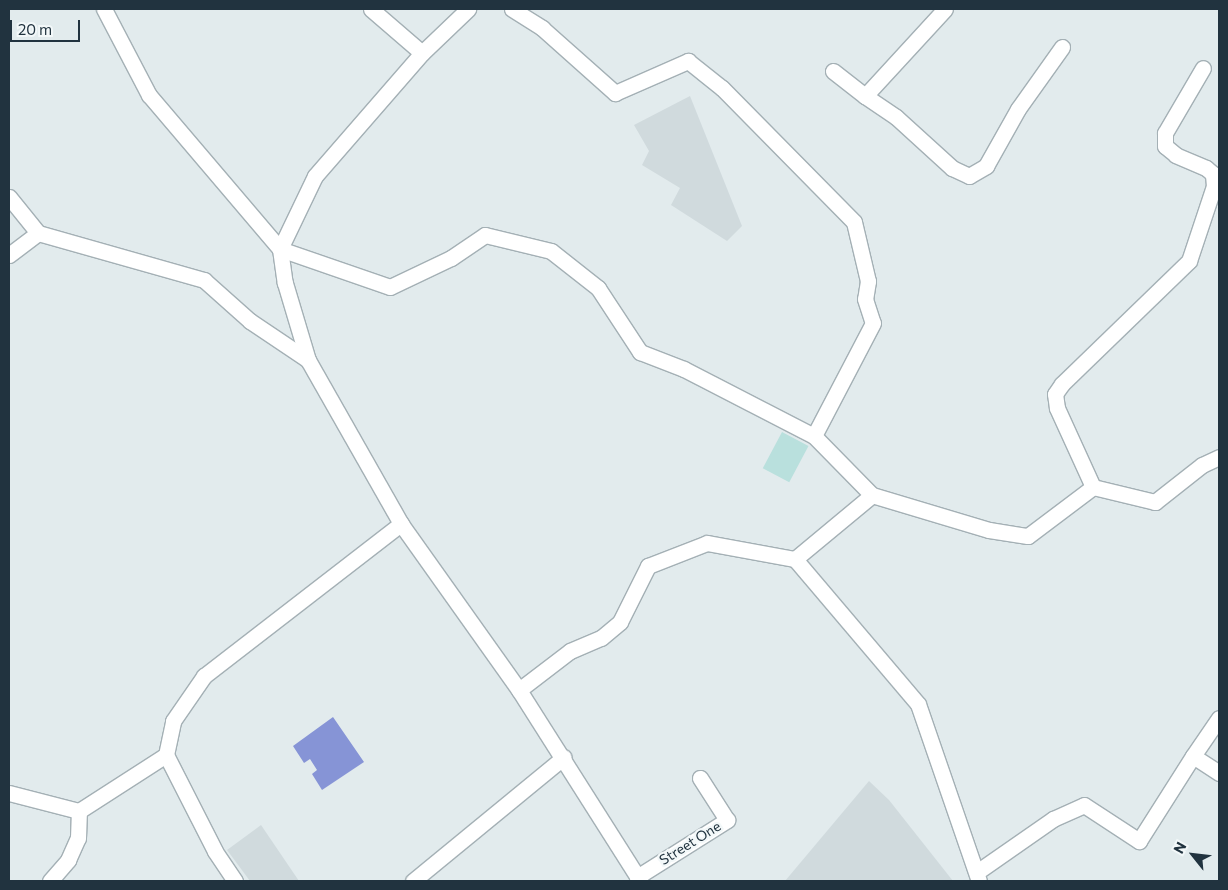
<!DOCTYPE html>
<style>
body{margin:0}
#map{position:relative;width:1228px;height:890px;overflow:hidden;background:#e2ebed;font-family:Commissioner,sans-serif}
div>[style]{position:absolute}
.built>*{inset:0;background:#d0dadd}
.green>*{inset:0;background:#b9e0dd;transform-origin:0 0}
.water>*{inset:0;background:#8694d6}
.roads{filter:drop-shadow(1px 0 #a4b0b5) drop-shadow(-1px 0 #a4b0b5) drop-shadow(0 1px #a4b0b5) drop-shadow(0 -1px #a4b0b5)}
.street>*{height:15px;margin:-7.5px;padding:0 7.5px;transform-origin:7.5px;border-radius:7.5px;background:#fff}
.secondary>*{height:15px;margin:-7.5px;padding:0 7.5px;transform-origin:7.5px;border-radius:7.5px;background:#fff}
span{translate:-50% -50%;white-space:nowrap;text-align:center;line-height:1.15;-webkit-text-stroke:4.5px #f3f8f9;paint-order:stroke}
.street-label{font-size:14px;color:#21333f}
.frame{position:absolute;inset:0;border:10px solid #21333f;pointer-events:none}
.north{position:absolute;left:1168px;top:830px;width:50px;height:50px;-webkit-text-stroke:4px #f3f8f9;paint-order:stroke;rotate:299deg;font-size:14px;font-weight:700;line-height:20px;text-align:center;color:#21333f}
.north::after{content:'';display:block;margin:auto;width:18px;height:22px;background:#21333f;clip-path:polygon(50% 0,100% 100%,50% 72%,0 100%)}
.scale{position:absolute;left:10px;top:20px;width:70px;height:22px;box-sizing:border-box;border:2px solid #21333f;border-top:0;padding-left:6px;font-size:15px;line-height:18px;white-space:nowrap;color:#21333f;-webkit-text-stroke:4px #f3f8f9;paint-order:stroke}
</style>
<div id="map">
<div class="built">
<i style="clip-path:polygon(690px 96px,742px 226px,727px 241px,671px 205px,680px 188px,642px 165px,649px 151px,634px 125px)"></i>
<i style="clip-path:polygon(869px 781px,889px 800px,953px 881px,785px 881px)"></i>
<i style="clip-path:polygon(261px 825px,299px 881px,250px 881px,227px 850px)"></i>
</div>
<div class="green">
<i style="left:782px;top:432px;width:30px;height:41px;rotate:28deg"></i>
</div>
<div class="water">
<i style="clip-path:polygon(333px 717px,364px 762px,322px 790px,312px 774px,317px 770px,310px 759px,304px 763px,293px 746px)"></i>
</div>
<div class="roads">
<div class="street">
<i style="left:371px;top:9px;width:67px;rotate:40.8deg"></i>
<i style="left:512px;top:9px;width:36px;rotate:32deg"></i>
<i style="left:542px;top:28px;width:98px;rotate:41.7deg"></i>
<i style="left:615px;top:93px;width:80px;rotate:-23.7deg"></i>
<i style="left:688px;top:61px;width:43px;rotate:38.5deg"></i>
<i style="left:722px;top:88px;width:188px;rotate:45.4deg"></i>
<i style="left:854px;top:222px;width:61px;rotate:76.7deg"></i>
<i style="left:868px;top:281px;width:18px;rotate:99deg"></i>
<i style="left:865px;top:299px;width:25px;rotate:72deg"></i>
<i style="left:873px;top:323px;width:127px;rotate:117.6deg"></i>
<i style="left:833px;top:71px;width:41px;rotate:38deg"></i>
<i style="left:865px;top:96px;width:118px;rotate:-47.4deg"></i>
<i style="left:865px;top:96px;width:37px;rotate:34deg"></i>
<i style="left:896px;top:117px;width:76px;rotate:42.3deg"></i>
<i style="left:952px;top:168px;width:19px;rotate:25deg"></i>
<i style="left:969px;top:176px;width:20px;rotate:-30deg"></i>
<i style="left:986px;top:166px;width:65px;rotate:-60.7deg"></i>
<i style="left:1018px;top:109px;width:76px;rotate:-54.6deg"></i>
<i style="left:280px;top:249px;width:116px;rotate:19.1deg"></i>
<i style="left:390px;top:287px;width:68px;rotate:-25.4deg"></i>
<i style="left:451px;top:258px;width:41px;rotate:-34.1deg"></i>
<i style="left:485px;top:235px;width:68px;rotate:13.6deg"></i>
<i style="left:551px;top:251px;width:60px;rotate:38.2deg"></i>
<i style="left:598px;top:288px;width:77px;rotate:56.7deg"></i>
<i style="left:640px;top:352px;width:47px;rotate:21.1deg"></i>
<i style="left:684px;top:369px;width:146px;rotate:27.3deg"></i>
<i style="left:814px;top:436px;width:83px;rotate:45.5deg"></i>
<i style="left:872px;top:495px;width:122px;rotate:16.7deg"></i>
<i style="left:989px;top:530px;width:39px;rotate:9deg"></i>
<i style="left:1028px;top:536px;width:81px;rotate:-37deg"></i>
<i style="left:9px;top:255px;width:36px;rotate:-37deg"></i>
<i style="left:1093px;top:487px;width:87px;rotate:-114.5deg"></i>
<i style="left:1057px;top:408px;width:14px;rotate:-98deg"></i>
<i style="left:1055px;top:394px;width:12px;rotate:-55deg"></i>
<i style="left:1062px;top:384px;width:177px;rotate:-44.1deg"></i>
<i style="left:1189px;top:261px;width:79px;rotate:-71.6deg"></i>
<i style="left:1214px;top:186px;width:12px;rotate:-95deg"></i>
<i style="left:1213px;top:174px;width:9px;rotate:-139deg"></i>
<i style="left:1206px;top:168px;width:33px;rotate:-157deg"></i>
<i style="left:1176px;top:155px;width:14px;rotate:-141deg"></i>
<i style="left:1165px;top:146px;width:13px;rotate:-90deg"></i>
<i style="left:1165px;top:133px;width:75px;rotate:-59.7deg"></i>
<i style="left:1093px;top:487px;width:64px;rotate:13.6deg"></i>
<i style="left:1155px;top:502px;width:60px;rotate:-38.2deg"></i>
<i style="left:1202px;top:465px;width:19px;rotate:-25deg"></i>
<i style="left:795px;top:559px;width:100px;rotate:-39.7deg"></i>
<i style="left:519px;top:690px;width:64px;rotate:-37.4deg"></i>
<i style="left:570px;top:651px;width:34px;rotate:-23deg"></i>
<i style="left:601px;top:638px;width:25px;rotate:-40deg"></i>
<i style="left:620px;top:622px;width:63px;rotate:-63.4deg"></i>
<i style="left:648px;top:566px;width:63px;rotate:-21.3deg"></i>
<i style="left:707px;top:543px;width:89px;rotate:10.3deg"></i>
<i style="left:795px;top:559px;width:190px;rotate:49.7deg"></i>
<i style="left:918px;top:704px;width:187px;rotate:71deg"></i>
<i style="left:1193px;top:756px;width:46px;rotate:-55.6deg"></i>
<i style="left:9px;top:793px;width:72px;rotate:14.4deg"></i>
<i style="left:79px;top:811px;width:103px;rotate:-32.8deg"></i>
<i style="left:977px;top:872px;width:93px;rotate:-34.9deg"></i>
<i style="left:1053px;top:819px;width:34px;rotate:-24deg"></i>
<i style="left:1084px;top:805px;width:66px;rotate:33.2deg"></i>
<i style="left:1139px;top:841px;width:101px;rotate:-57.6deg"></i>
<i style="left:1193px;top:756px;width:31px;rotate:33deg"></i>
<i style="left:637px;top:877px;width:107px;rotate:-32.3deg"></i>
<i style="left:727px;top:820px;width:50px;rotate:-122.7deg"></i>
<i style="left:50px;top:881px;width:28px;rotate:-49deg"></i>
<i style="left:68px;top:860px;width:24px;rotate:-66deg"></i>
<i style="left:78px;top:838px;width:27px;rotate:-88deg"></i>
<i style="left:413px;top:881px;width:195px;rotate:-39.4deg"></i>
</div>
<div class="secondary">
<i style="left:104px;top:9px;width:97px;rotate:62.4deg"></i>
<i style="left:149px;top:95px;width:202px;rotate:49.6deg"></i>
<i style="left:280px;top:249px;width:34px;rotate:82deg"></i>
<i style="left:285px;top:283px;width:80px;rotate:73.4deg"></i>
<i style="left:9px;top:197px;width:46px;rotate:51.1deg"></i>
<i style="left:38px;top:233px;width:173px;rotate:15.8deg"></i>
<i style="left:204px;top:280px;width:62px;rotate:41.7deg"></i>
<i style="left:250px;top:321px;width:70px;rotate:33.9deg"></i>
<i style="left:308px;top:360px;width:189px;rotate:60.4deg"></i>
<i style="left:401px;top:524px;width:204px;rotate:54.6deg"></i>
<i style="left:519px;top:690px;width:226px;rotate:57.6deg"></i>
<i style="left:280px;top:249px;width:81px;rotate:-64.4deg"></i>
<i style="left:315px;top:176px;width:163px;rotate:-49deg"></i>
<i style="left:422px;top:53px;width:64px;rotate:-43.7deg"></i>
<i style="left:235px;top:881px;width:36px;rotate:-124deg"></i>
<i style="left:215px;top:851px;width:108px;rotate:-117deg"></i>
<i style="left:166px;top:755px;width:35px;rotate:-78deg"></i>
<i style="left:173px;top:721px;width:55px;rotate:-55.4deg"></i>
<i style="left:204px;top:676px;width:249px;rotate:-37.7deg"></i>
</div>
</div>
<div class="street-label">
<span style="left:690px;top:843px;rotate:-32deg">Street One</span>
</div>
<div class="frame"></div>
<div class="north">N</div>
<div class="scale">20 m</div>
</div>
